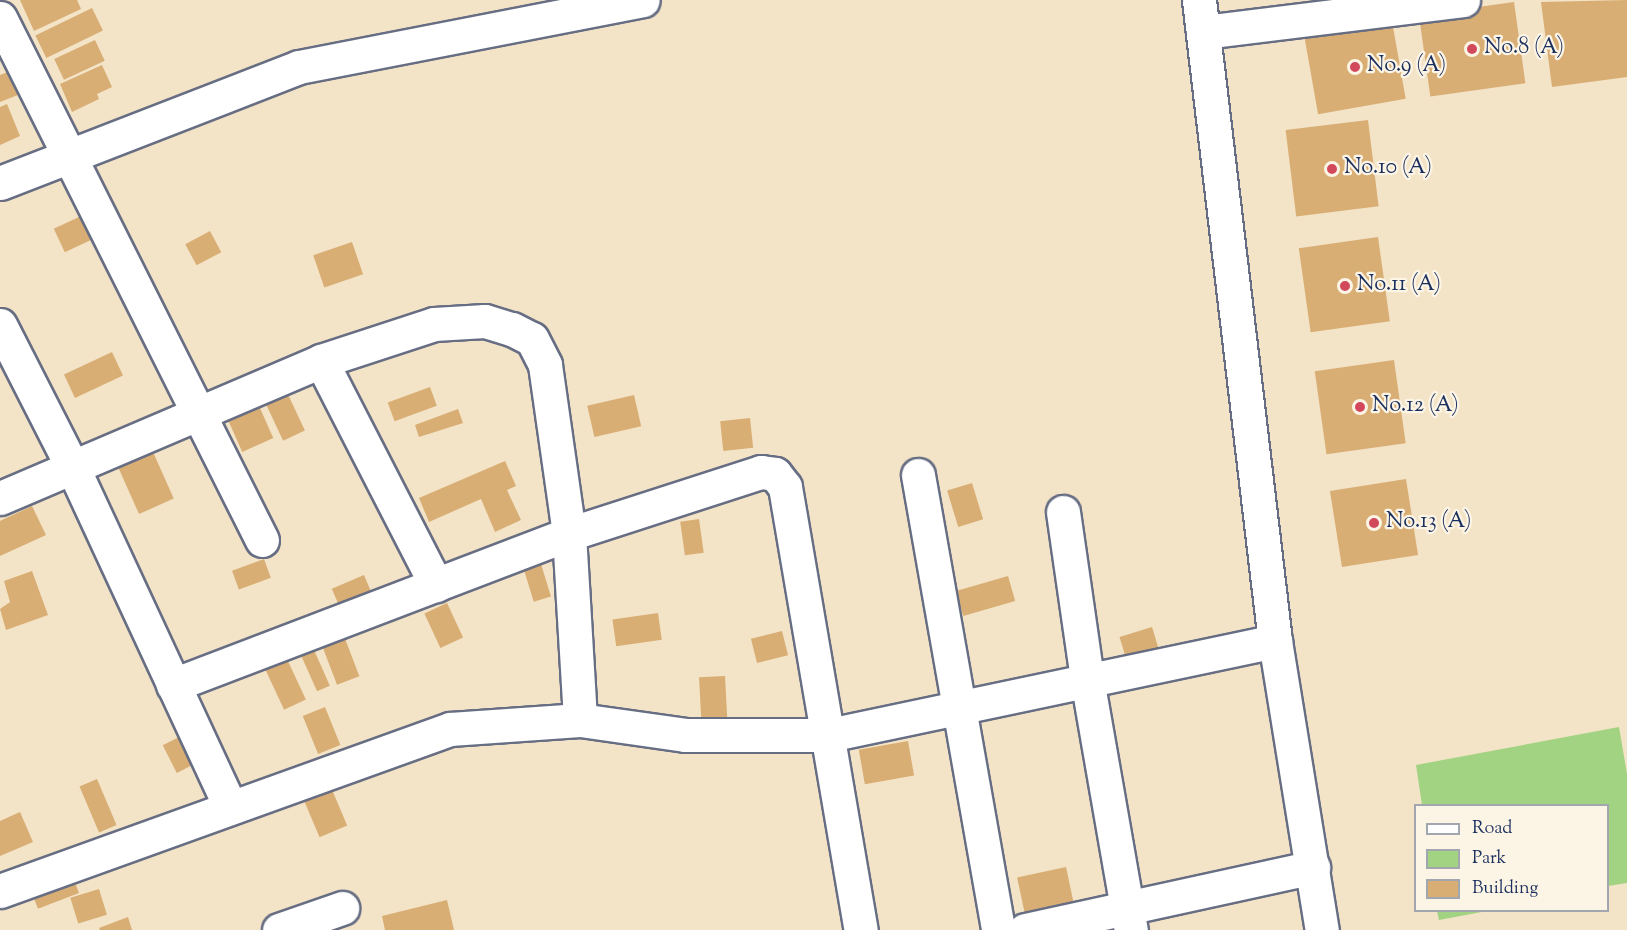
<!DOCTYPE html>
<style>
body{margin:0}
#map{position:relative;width:1627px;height:930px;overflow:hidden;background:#f3e3c7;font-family:"Sorts Mill Goudy",serif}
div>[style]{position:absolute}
.green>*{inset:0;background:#a1d382}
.building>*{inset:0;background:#d9ae74;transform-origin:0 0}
.roads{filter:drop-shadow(2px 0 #676e83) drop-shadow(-2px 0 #676e83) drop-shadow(0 2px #676e83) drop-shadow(0 -2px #676e83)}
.minor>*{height:33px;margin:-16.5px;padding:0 16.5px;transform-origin:16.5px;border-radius:16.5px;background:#fff}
.dots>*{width:16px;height:16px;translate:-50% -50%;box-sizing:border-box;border:3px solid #fcf5e5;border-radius:50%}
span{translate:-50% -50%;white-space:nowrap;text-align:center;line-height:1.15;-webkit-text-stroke:4.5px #fcf5e5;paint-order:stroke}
.poi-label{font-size:22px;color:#1b2f5e}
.left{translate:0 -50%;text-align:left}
.legend{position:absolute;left:1414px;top:804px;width:195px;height:108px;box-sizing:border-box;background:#fcf5e5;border:2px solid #a2a6af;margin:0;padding:8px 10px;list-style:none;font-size:18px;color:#1b2f5e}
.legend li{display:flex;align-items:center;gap:12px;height:30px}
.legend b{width:30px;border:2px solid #a2a6af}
</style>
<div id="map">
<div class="green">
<i style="clip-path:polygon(1619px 727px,1627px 774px,1627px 883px,1608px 886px,1608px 806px,1422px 805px,1416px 765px)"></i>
<i style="clip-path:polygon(1437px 911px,1437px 910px,1487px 911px,1439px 920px)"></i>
</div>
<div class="building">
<i style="clip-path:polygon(20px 0,77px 0,81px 9px,34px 31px)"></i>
<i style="clip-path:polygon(1627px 0,1627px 77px,1552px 87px,1541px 2px)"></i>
<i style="left:1514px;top:2px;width:82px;height:96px;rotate:82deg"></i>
<i style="left:92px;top:8px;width:25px;height:63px;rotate:64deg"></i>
<i style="left:1392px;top:21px;width:79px;height:89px;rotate:80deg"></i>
<i style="left:95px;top:40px;width:23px;height:45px;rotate:65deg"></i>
<i style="clip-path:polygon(102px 65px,112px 87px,97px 94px,99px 99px,72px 112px,60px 84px)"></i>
<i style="clip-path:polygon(13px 70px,23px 93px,0 102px,0 75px)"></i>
<i style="clip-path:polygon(7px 104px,20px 136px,0 145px,0 107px)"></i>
<i style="left:1368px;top:120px;width:87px;height:83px;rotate:83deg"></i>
<i style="left:81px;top:216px;width:26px;height:30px;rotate:65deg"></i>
<i style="left:210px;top:231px;width:24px;height:28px;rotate:62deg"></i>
<i style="left:1378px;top:237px;width:85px;height:80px;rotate:82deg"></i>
<i style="left:352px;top:242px;width:34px;height:41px;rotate:71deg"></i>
<i style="left:112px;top:352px;width:26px;height:53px;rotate:65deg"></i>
<i style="left:1394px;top:360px;width:84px;height:80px;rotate:82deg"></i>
<i style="left:430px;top:387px;width:20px;height:45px;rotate:70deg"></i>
<i style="left:285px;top:388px;width:47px;height:24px;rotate:65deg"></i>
<i style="left:634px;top:395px;width:32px;height:48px;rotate:77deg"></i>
<i style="left:255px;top:397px;width:45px;height:34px;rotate:66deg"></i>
<i style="clip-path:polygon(458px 409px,463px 423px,419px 437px,415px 425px)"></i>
<i style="left:750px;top:418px;width:30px;height:30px;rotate:84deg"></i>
<i style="left:153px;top:452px;width:51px;height:38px;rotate:66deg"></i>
<i style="clip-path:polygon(505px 461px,516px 486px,507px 490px,521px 520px,495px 532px,481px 499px,429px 522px,419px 498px)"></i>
<i style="left:1406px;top:479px;width:77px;height:77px;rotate:81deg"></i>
<i style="left:972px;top:483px;width:38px;height:26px;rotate:73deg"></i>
<i style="clip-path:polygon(32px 506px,46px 535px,0 556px,0 521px)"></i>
<i style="left:699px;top:519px;width:34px;height:19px;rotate:82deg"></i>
<i style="left:264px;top:559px;width:20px;height:34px;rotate:70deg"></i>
<i style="left:541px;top:564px;width:34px;height:18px;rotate:73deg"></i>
<i style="clip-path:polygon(32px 571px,48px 615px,6px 630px,0 609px,10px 602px,4px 581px)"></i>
<i style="left:364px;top:575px;width:23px;height:35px;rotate:67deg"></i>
<i style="left:1008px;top:576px;width:26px;height:54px;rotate:74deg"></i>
<i style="left:447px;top:603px;width:38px;height:25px;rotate:65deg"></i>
<i style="left:658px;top:613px;width:27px;height:46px;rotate:82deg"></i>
<i style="left:1152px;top:627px;width:24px;height:34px;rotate:73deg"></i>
<i style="left:782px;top:631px;width:25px;height:32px;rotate:76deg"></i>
<i style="left:344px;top:636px;width:43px;height:24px;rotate:69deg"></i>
<i style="left:314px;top:650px;width:39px;height:14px;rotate:66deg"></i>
<i style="left:286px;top:657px;width:47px;height:24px;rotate:65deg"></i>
<i style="left:725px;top:676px;width:41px;height:26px;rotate:87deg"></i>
<i style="left:325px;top:707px;width:41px;height:24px;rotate:68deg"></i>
<i style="left:185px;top:734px;width:31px;height:25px;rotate:63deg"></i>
<i style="left:908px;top:741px;width:35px;height:50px;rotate:80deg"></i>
<i style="left:97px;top:779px;width:50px;height:19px;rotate:67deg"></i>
<i style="left:330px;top:785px;width:44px;height:30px;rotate:67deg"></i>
<i style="clip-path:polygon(20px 812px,33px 842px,0 856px,0 821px)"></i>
<i style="left:1066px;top:867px;width:40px;height:50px;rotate:78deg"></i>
<i style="left:74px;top:880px;width:14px;height:44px;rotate:69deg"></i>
<i style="left:99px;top:889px;width:27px;height:30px;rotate:73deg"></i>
<i style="clip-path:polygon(447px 900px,454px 930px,385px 930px,382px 916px)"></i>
<i style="clip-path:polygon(128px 917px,132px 930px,100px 930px,99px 928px)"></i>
</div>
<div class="roads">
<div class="minor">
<i style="left:1199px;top:0;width:645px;rotate:83.24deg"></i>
<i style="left:1275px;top:641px;width:293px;rotate:80.8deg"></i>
<i style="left:0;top:18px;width:584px;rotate:63.35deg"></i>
<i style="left:1203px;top:32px;width:262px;rotate:-7deg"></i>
<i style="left:0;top:183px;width:321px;rotate:-21.2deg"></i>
<i style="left:299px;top:67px;width:350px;rotate:-11deg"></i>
<i style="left:0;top:325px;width:161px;rotate:63deg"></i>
<i style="left:73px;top:468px;width:374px;rotate:65.1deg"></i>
<i style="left:321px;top:361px;width:252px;rotate:62.8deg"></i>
<i style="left:918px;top:475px;width:462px;rotate:80deg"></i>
<i style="left:0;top:498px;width:349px;rotate:-23.1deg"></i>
<i style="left:321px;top:361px;width:119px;rotate:-18.1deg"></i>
<i style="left:434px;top:324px;width:51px;rotate:-3.4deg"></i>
<i style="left:485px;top:321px;width:28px;rotate:17deg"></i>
<i style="left:512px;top:329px;width:22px;rotate:27deg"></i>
<i style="left:532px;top:339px;width:29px;rotate:63deg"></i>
<i style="left:545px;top:365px;width:171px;rotate:81.9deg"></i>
<i style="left:569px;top:534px;width:186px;rotate:86.6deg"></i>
<i style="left:1063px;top:512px;width:169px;rotate:81.8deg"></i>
<i style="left:1087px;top:679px;width:255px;rotate:80.1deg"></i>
<i style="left:173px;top:685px;width:424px;rotate:-20.9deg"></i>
<i style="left:569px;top:534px;width:202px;rotate:-17.9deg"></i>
<i style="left:761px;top:472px;width:14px;rotate:8deg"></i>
<i style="left:775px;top:474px;width:16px;rotate:52deg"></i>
<i style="left:785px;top:487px;width:449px;rotate:80.3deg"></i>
<i style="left:0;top:891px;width:478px;rotate:-19.8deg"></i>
<i style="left:450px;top:729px;width:130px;rotate:-4deg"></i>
<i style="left:580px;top:720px;width:106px;rotate:8.1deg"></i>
<i style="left:685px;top:735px;width:144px"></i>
<i style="left:829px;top:735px;width:456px;rotate:-11.9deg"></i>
<i style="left:279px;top:930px;width:67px;rotate:-19.2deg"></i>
<i style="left:1025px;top:930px;width:295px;rotate:-12.3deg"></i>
</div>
</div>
<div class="dots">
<i style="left:1472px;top:49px;background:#d1495b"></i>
<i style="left:1355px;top:67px;background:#d1495b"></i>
<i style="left:1332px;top:169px;background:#d1495b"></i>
<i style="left:1345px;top:286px;background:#d1495b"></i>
<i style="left:1360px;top:407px;background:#d1495b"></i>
<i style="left:1374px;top:523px;background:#d1495b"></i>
</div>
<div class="poi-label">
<span class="left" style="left:1484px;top:49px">No.8 (A)</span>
<span class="left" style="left:1367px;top:67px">No.9 (A)</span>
<span class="left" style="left:1344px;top:169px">No.10 (A)</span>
<span class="left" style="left:1357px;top:286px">No.11 (A)</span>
<span class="left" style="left:1372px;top:407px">No.12 (A)</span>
<span class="left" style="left:1386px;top:523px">No.13 (A)</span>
</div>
<ul class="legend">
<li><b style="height:8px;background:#fff"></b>Road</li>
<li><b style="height:16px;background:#a1d382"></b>Park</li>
<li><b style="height:16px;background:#d9ae74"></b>Building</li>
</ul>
</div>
